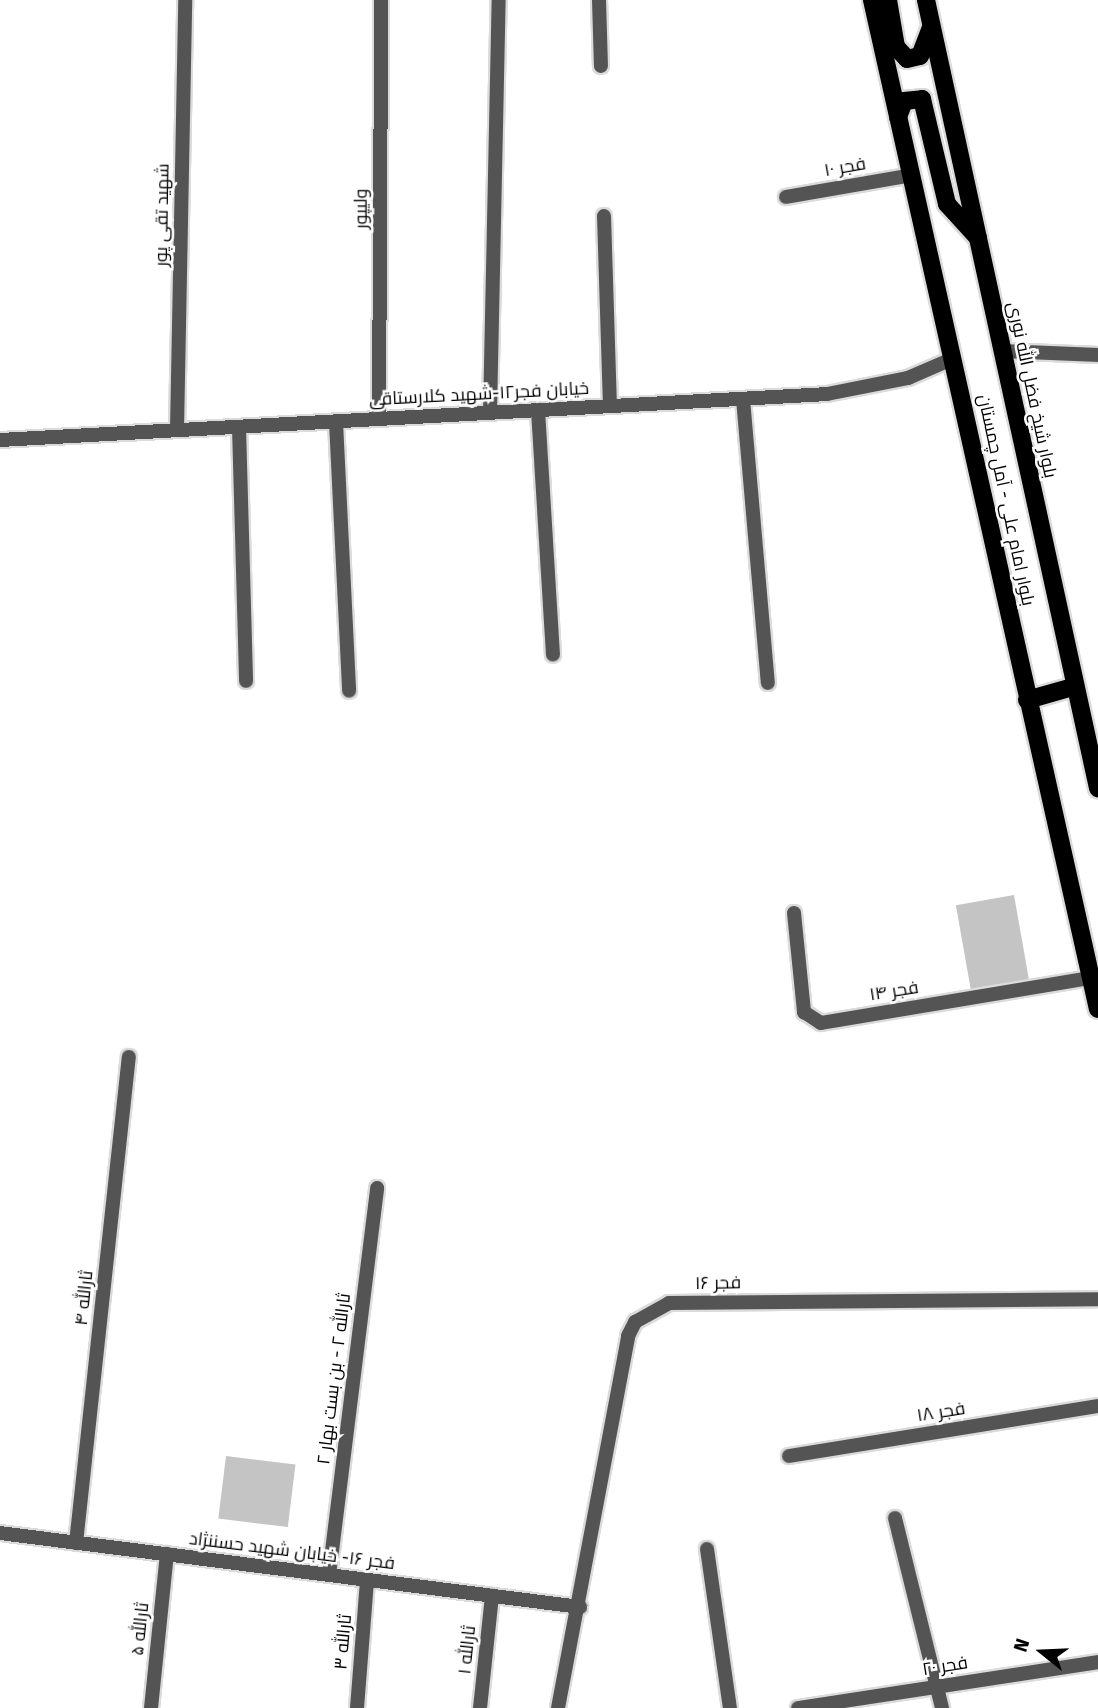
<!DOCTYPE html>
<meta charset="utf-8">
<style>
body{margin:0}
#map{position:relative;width:1098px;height:1708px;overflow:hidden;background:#fff;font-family:"Fira Sans",Cairo,sans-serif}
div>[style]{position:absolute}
.building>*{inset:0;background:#c4c4c4;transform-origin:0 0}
.roads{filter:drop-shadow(2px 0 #dbdbdb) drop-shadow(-2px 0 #dbdbdb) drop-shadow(0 2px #dbdbdb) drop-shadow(0 -2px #dbdbdb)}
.minor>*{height:14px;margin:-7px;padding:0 7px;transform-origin:7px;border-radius:7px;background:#545454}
.primary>*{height:18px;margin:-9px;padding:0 9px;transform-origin:9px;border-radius:9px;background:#000}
span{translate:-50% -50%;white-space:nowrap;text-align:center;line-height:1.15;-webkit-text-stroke:5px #fff;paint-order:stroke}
.street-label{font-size:18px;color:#000}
.north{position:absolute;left:1007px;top:1617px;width:70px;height:70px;-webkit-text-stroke:5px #fff;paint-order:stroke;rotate:288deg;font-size:19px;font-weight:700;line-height:28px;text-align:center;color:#000}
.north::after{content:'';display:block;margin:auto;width:24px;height:32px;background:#000;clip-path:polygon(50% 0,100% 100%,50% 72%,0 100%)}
</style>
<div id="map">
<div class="building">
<i style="left:1014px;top:895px;width:92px;height:59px;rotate:80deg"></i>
<i style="left:226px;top:1456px;width:70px;height:63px;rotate:7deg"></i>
</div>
<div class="roads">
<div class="minor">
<i style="left:599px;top:0;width:66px;rotate:88.3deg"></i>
<i style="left:786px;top:197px;width:128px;rotate:-9.9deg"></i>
<i style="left:604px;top:216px;width:190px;rotate:88.2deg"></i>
<i style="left:1003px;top:351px;width:95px;rotate:2.4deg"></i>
<i style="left:743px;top:399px;width:285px;rotate:85deg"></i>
<i style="left:538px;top:410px;width:245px;rotate:86.5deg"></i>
<i style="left:490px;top:413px;width:413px;rotate:-88.8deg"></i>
<i style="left:379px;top:419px;width:419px;rotate:-89.7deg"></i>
<i style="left:336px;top:422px;width:269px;rotate:87.2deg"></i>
<i style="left:239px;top:427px;width:254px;rotate:88.4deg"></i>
<i style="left:177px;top:430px;width:430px;rotate:-88.9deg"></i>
<i style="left:0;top:440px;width:828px;rotate:-3.18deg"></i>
<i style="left:827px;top:394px;width:83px;rotate:-11.2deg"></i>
<i style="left:908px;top:378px;width:50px;rotate:-23.5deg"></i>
<i style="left:794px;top:913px;width:100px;rotate:84.2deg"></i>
<i style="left:804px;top:1012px;width:20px;rotate:33deg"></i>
<i style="left:821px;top:1023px;width:274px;rotate:-9.5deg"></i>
<i style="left:789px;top:1456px;width:313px;rotate:-9.2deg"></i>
<i style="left:895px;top:1518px;width:196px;rotate:76.1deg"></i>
<i style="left:0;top:1533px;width:585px;rotate:7.27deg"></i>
<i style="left:76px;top:1543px;width:489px;rotate:-83.8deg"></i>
<i style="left:707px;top:1549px;width:161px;rotate:81.8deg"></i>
<i style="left:329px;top:1575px;width:390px;rotate:-82.9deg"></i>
<i style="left:151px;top:1708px;width:155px;rotate:-84.1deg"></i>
<i style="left:357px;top:1708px;width:128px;rotate:-85.5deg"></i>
<i style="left:480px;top:1708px;width:113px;rotate:-83.9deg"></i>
<i style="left:558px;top:1708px;width:379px;rotate:-79.3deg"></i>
<i style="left:628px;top:1336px;width:16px;rotate:-63deg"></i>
<i style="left:635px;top:1322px;width:39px;rotate:-29deg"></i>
<i style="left:669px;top:1303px;width:429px;rotate:-0.5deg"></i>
<i style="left:798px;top:1708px;width:304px;rotate:-8.7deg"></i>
</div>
<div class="primary">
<i style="left:872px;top:0;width:1034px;rotate:77.38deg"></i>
<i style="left:888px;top:0;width:48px;rotate:80.3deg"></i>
<i style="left:896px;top:47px;width:16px;rotate:47deg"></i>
<i style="left:907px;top:59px;width:13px;rotate:-13deg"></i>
<i style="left:920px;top:56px;width:30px;rotate:-69deg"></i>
<i style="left:926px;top:0;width:807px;rotate:77.69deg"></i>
<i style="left:898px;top:117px;width:17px;rotate:-69deg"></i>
<i style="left:904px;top:101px;width:18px;rotate:-6deg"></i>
<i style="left:922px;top:99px;width:108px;rotate:76.6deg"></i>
<i style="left:947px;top:204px;width:46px;rotate:47.6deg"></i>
<i style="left:1027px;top:700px;width:48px;rotate:-15.8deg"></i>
</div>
</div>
<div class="street-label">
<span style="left:845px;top:167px;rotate:-10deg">فجر ۱۰</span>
<span style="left:361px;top:209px;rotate:-90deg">ولیپور</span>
<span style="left:162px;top:215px;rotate:-89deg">شهید تقی پور</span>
<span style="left:1032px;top:390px;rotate:78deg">بلوار شیخ فضل الله نوری</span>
<span style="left:479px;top:394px;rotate:-3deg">خيابان فجر۱۲-شهيد كلارستاقی</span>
<span style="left:1006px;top:500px;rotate:78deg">بلوار امام علی - آمل چمستان</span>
<span style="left:894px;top:991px;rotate:-9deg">فجر ۱۴</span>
<span style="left:718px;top:1283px;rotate:-1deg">فجر ۱۶</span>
<span style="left:84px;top:1298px;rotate:-84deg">ثارالله ۴</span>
<span style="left:334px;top:1379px;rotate:-83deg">ثارالله ۲ - بن بست بهار ۲</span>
<span style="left:941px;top:1412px;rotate:-9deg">فجر ۱۸</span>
<span style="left:292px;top:1551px;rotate:7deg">فجر ۱۶- خیابان شهید حسننژاد</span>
<span style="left:140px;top:1629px;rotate:-84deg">ثارالله ۵</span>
<span style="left:343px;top:1642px;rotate:-85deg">ثارالله ۳</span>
<span style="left:467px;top:1650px;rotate:-84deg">ثارالله ۱</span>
<span style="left:945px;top:1666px;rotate:-9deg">فجر ۲۰</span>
</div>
<div class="north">N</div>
</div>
